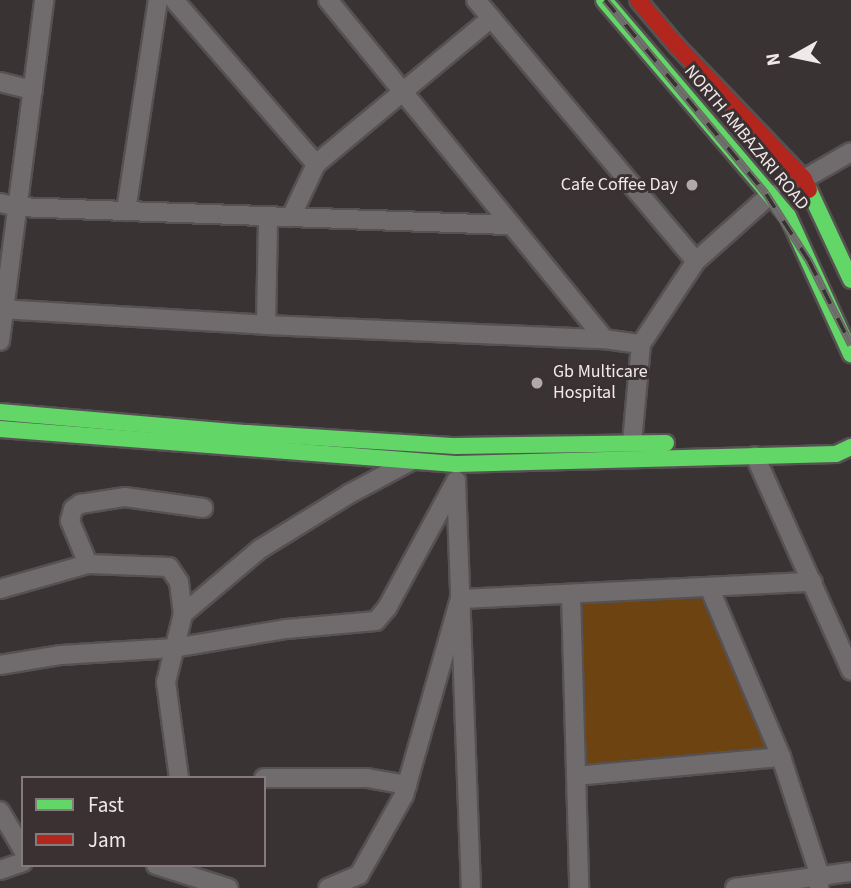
<!DOCTYPE html>
<style>
body{margin:0}
#map{position:relative;width:851px;height:888px;overflow:hidden;background:#393334;font-family:"Source Sans 3",sans-serif}
div>[style]{position:absolute}
.green>*{inset:0;background:#6d4311}
.roads{filter:drop-shadow(2px 0 #565152) drop-shadow(-2px 0 #565152) drop-shadow(0 2px #565152) drop-shadow(0 -2px #565152)}
.street>*{height:18px;margin:-9px;padding:0 9px;transform-origin:9px;border-radius:9px;background:#706c6d}
.fast>*{height:16px;margin:-8px;padding:0 8px;transform-origin:8px;border-radius:8px;background:#63d668}
.jam>*{height:16px;margin:-8px;padding:0 8px;transform-origin:8px;border-radius:8px;background:#b3261e}
.rail>*{height:8px;margin-top:-4px;transform-origin:0;background:repeating-linear-gradient(90deg,#3b3133 0 16px,#6e696a 0 32px);box-sizing:border-box;border-block:2px solid #6e696a}
.dots>*{width:19px;height:19px;translate:-50% -50%;box-sizing:border-box;border:4px solid #3b3133;border-radius:50%}
span{translate:-50% -50%;white-space:nowrap;text-align:center;line-height:1.15;-webkit-text-stroke:6px #3b3133;paint-order:stroke}
.street-label{font-size:18px;color:#f0e9ea}
.poi-label{font-size:18px;color:#f0e9ea}
.right{translate:-100% -50%;text-align:right}
.left{translate:0 -50%;text-align:left}
.legend{position:absolute;left:21px;top:776px;width:245px;height:91px;box-sizing:border-box;background:#3b3133;border:2px solid #837b7c;margin:0;padding:9px 12px;list-style:none;font-size:21px;color:#f0e9ea}
.legend li{display:flex;align-items:center;gap:14px;height:35px}
.legend b{width:35px;border:2px solid #837b7c}
.north{position:absolute;left:760px;top:21px;width:70px;height:70px;-webkit-text-stroke:5px #3b3133;paint-order:stroke;rotate:261deg;font-size:19px;font-weight:700;line-height:28px;text-align:center;color:#f0e9ea}
.north::after{content:'';display:block;margin:auto;width:24px;height:32px;background:#f0e9ea;clip-path:polygon(50% 0,100% 100%,50% 72%,0 100%)}
</style>
<div id="map">
<div class="green">
<i style="clip-path:polygon(704px 596px,766px 748px,580px 767px,578px 604px)"></i>
</div>
<div class="roads">
<div class="street">
<i style="left:174px;top:0;width:217px;rotate:49.1deg"></i>
<i style="left:328px;top:0;width:437px;rotate:50.8deg"></i>
<i style="left:604px;top:339px;width:37px;rotate:8deg"></i>
<i style="left:476px;top:0;width:341px;rotate:49.9deg"></i>
<i style="left:0;top:82px;width:34px;rotate:14deg"></i>
<i style="left:804px;top:179px;width:54px;rotate:-29.9deg"></i>
<i style="left:0;top:203px;width:17px;rotate:13deg"></i>
<i style="left:17px;top:207px;width:495px;rotate:2.1deg"></i>
<i style="left:126px;top:211px;width:213px;rotate:-81.4deg"></i>
<i style="left:291px;top:217px;width:59px;rotate:-64.7deg"></i>
<i style="left:316px;top:164px;width:228px;rotate:-39.8deg"></i>
<i style="left:0;top:309px;width:266px;rotate:3.4deg"></i>
<i style="left:266px;top:325px;width:338px;rotate:2.4deg"></i>
<i style="left:266px;top:325px;width:109px;rotate:-88.9deg"></i>
<i style="left:0;top:341px;width:344px;rotate:-82.6deg"></i>
<i style="left:631px;top:454px;width:110px;rotate:-84.8deg"></i>
<i style="left:641px;top:344px;width:100px;rotate:-56.5deg"></i>
<i style="left:696px;top:261px;width:101px;rotate:-41.8deg"></i>
<i style="left:755px;top:456px;width:235px;rotate:65.9deg"></i>
<i style="left:456px;top:481px;width:407px;rotate:87.9deg"></i>
<i style="left:88px;top:564px;width:47px;rotate:-112.7deg"></i>
<i style="left:70px;top:521px;width:12px;rotate:-76deg"></i>
<i style="left:73px;top:509px;width:9px;rotate:-36deg"></i>
<i style="left:80px;top:504px;width:46px;rotate:-8.8deg"></i>
<i style="left:125px;top:497px;width:79px;rotate:8deg"></i>
<i style="left:709px;top:587px;width:185px;rotate:67deg"></i>
<i style="left:781px;top:757px;width:125px;rotate:71.9deg"></i>
<i style="left:820px;top:876px;width:12px;rotate:95deg"></i>
<i style="left:0;top:589px;width:91px;rotate:-15.9deg"></i>
<i style="left:88px;top:564px;width:81px;rotate:2.1deg"></i>
<i style="left:169px;top:567px;width:18px;rotate:56deg"></i>
<i style="left:179px;top:582px;width:32px;rotate:83deg"></i>
<i style="left:183px;top:614px;width:70px;rotate:104deg"></i>
<i style="left:166px;top:682px;width:97px;rotate:82.3deg"></i>
<i style="left:571px;top:594px;width:294px;rotate:88.4deg"></i>
<i style="left:183px;top:614px;width:101px;rotate:-40.2deg"></i>
<i style="left:260px;top:549px;width:105px;rotate:-31.7deg"></i>
<i style="left:349px;top:494px;width:68px;rotate:-28.1deg"></i>
<i style="left:0;top:665px;width:62px;rotate:-9.3deg"></i>
<i style="left:61px;top:655px;width:113px;rotate:-3.5deg"></i>
<i style="left:174px;top:648px;width:114px;rotate:-9.6deg"></i>
<i style="left:286px;top:629px;width:90px;rotate:-5.1deg"></i>
<i style="left:376px;top:621px;width:17px;rotate:-50deg"></i>
<i style="left:387px;top:608px;width:145px;rotate:-61.5deg"></i>
<i style="left:576px;top:776px;width:206px;rotate:-5.3deg"></i>
<i style="left:264px;top:778px;width:103px"></i>
<i style="left:367px;top:778px;width:41px;rotate:9.9deg"></i>
<i style="left:0;top:811px;width:45px;rotate:59.5deg"></i>
<i style="left:156px;top:865px;width:76px;rotate:17.7deg"></i>
<i style="left:0;top:870px;width:24px;rotate:-19deg"></i>
<i style="left:328px;top:888px;width:34px;rotate:-23deg"></i>
<i style="left:359px;top:875px;width:92px;rotate:-60.6deg"></i>
<i style="left:404px;top:795px;width:204px;rotate:-74.1deg"></i>
<i style="left:460px;top:599px;width:353px;rotate:-2.8deg"></i>
<i style="left:735px;top:888px;width:117px;rotate:-7.9deg"></i>
</div>
<div class="fast">
<i style="left:604px;top:0;width:284px;rotate:49.6deg"></i>
<i style="left:788px;top:216px;width:152px;rotate:65.5deg"></i>
<i style="left:809px;top:190px;width:99px;rotate:65deg"></i>
<i style="left:0;top:412px;width:248px;rotate:4.9deg"></i>
<i style="left:247px;top:433px;width:209px;rotate:3.6deg"></i>
<i style="left:456px;top:446px;width:210px;rotate:-0.8deg"></i>
<i style="left:0;top:429px;width:457px;rotate:4.4deg"></i>
<i style="left:456px;top:464px;width:380px;rotate:-1.5deg"></i>
<i style="left:836px;top:454px;width:17px;rotate:-25deg"></i>
</div>
<div class="jam">
<i style="left:638px;top:0;width:59px;rotate:49.8deg"></i>
<i style="left:676px;top:45px;width:185px;rotate:46.3deg"></i>
<i style="left:804px;top:179px;width:12px;rotate:66deg"></i>
</div>
</div>
<div class="rail">
<i style="left:605px;top:0;width:252px;rotate:50.3deg"></i>
<i style="left:766px;top:194px;width:80px;rotate:57.3deg"></i>
<i style="left:809px;top:261px;width:94px;rotate:63.4deg"></i>
</div>
<div class="dots">
<i style="left:692px;top:185px;background:#b0a9aa"></i>
<i style="left:537px;top:383px;background:#b0a9aa"></i>
</div>
<div class="street-label">
<span style="left:746px;top:138px;rotate:50deg">NORTH AMBAZARI ROAD</span>
</div>
<div class="poi-label">
<span class="right" style="left:678px;top:185px">Cafe Coffee Day</span>
<span class="left" style="left:553px;top:383px">Gb Multicare<br>Hospital</span>
</div>
<ul class="legend">
<li><b style="height:9px;background:#63d668"></b>Fast</li>
<li><b style="height:9px;background:#b3261e"></b>Jam</li>
</ul>
<div class="north">N</div>
</div>
